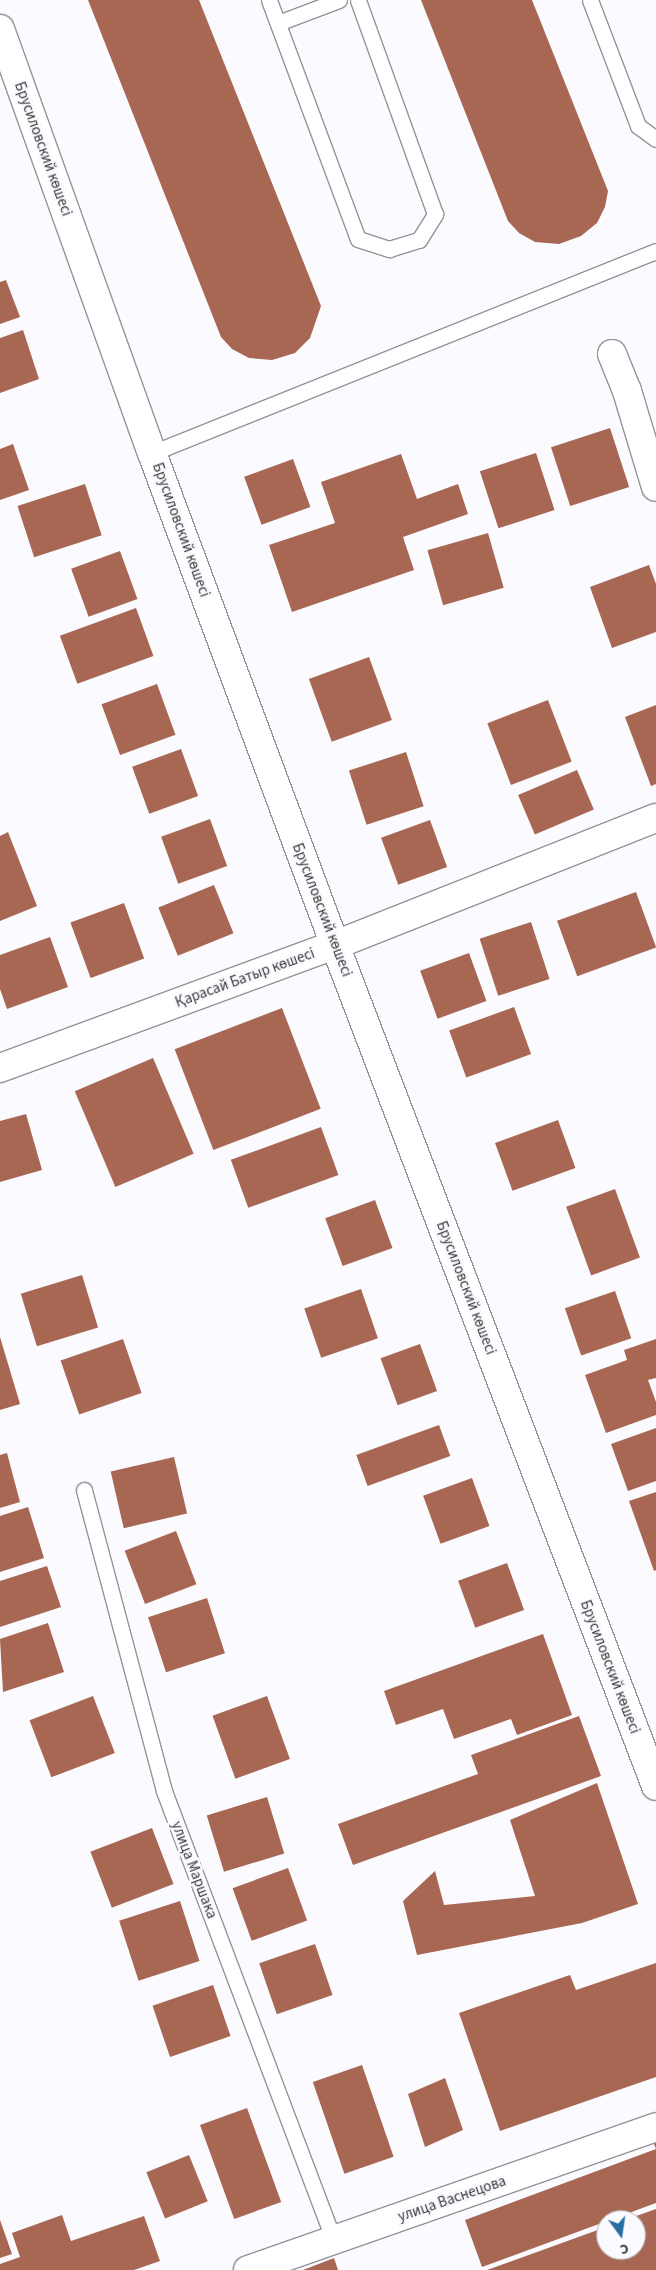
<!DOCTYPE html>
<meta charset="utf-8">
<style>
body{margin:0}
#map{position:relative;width:656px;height:2270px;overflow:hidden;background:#fafaff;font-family:"Source Sans 3",sans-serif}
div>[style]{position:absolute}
.building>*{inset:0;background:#a86753;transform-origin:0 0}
.roads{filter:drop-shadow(1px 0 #939399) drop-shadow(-1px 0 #939399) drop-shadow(0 1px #939399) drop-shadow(0 -1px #939399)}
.service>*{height:15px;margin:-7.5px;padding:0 7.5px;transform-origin:7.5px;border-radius:7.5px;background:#fff}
.minor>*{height:28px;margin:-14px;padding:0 14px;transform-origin:14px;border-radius:14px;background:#fff}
.tertiary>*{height:28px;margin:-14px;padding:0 14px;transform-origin:14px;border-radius:14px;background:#fff}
span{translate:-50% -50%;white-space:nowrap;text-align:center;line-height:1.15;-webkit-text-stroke:5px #fafaff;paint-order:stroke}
.street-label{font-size:15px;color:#393a3c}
.north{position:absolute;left:596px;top:2210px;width:50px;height:50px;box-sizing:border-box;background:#fafaff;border:1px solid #adadb1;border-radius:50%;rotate:166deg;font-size:14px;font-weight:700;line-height:20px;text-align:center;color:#393a3c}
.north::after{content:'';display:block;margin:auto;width:18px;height:22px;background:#286ea3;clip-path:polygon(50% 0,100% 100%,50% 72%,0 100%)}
</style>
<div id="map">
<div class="building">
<i style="clip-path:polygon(88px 0,199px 0,321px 306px,310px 338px,295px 353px,272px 360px,249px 358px,232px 349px,221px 337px)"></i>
<i style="clip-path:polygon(421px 0,532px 0,608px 191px,605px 207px,597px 223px,581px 236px,559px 244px,535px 242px,519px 233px,508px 221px)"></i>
<i style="clip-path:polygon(6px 280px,20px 317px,0 324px,0 282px)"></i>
<i style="clip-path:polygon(23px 330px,39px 379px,0 393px,0 338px)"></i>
<i style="left:610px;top:428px;width:62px;height:62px;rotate:72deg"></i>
<i style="clip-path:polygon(13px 444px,29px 490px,0 500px,0 449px)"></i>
<i style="left:536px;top:453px;width:60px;height:59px;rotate:72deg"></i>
<i style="clip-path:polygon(401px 454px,417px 499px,458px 484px,468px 514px,403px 537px,414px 570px,292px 612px,269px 545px,335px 523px,321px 482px)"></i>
<i style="left:293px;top:459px;width:51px;height:52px;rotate:70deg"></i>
<i style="left:85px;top:484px;width:54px;height:71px;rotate:72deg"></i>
<i style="left:488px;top:533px;width:57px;height:63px;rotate:74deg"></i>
<i style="left:120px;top:551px;width:51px;height:52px;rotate:70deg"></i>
<i style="clip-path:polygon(649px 565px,656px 584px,656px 632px,612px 648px,590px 587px)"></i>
<i style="left:136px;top:608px;width:51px;height:81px;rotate:70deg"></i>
<i style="left:369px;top:657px;width:67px;height:64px;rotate:70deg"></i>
<i style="left:157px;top:684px;width:54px;height:59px;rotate:70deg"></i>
<i style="left:548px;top:700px;width:66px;height:65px;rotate:69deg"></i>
<i style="clip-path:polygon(656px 705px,656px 784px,651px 786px,625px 717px)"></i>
<i style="left:181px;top:749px;width:50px;height:52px;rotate:70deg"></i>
<i style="left:406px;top:752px;width:57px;height:60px;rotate:72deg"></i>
<i style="left:577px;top:770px;width:43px;height:64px;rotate:67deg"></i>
<i style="left:210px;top:819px;width:50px;height:52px;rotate:70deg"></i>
<i style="left:430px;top:820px;width:50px;height:52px;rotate:70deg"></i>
<i style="clip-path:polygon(8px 832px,37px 906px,0 921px,0 836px)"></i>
<i style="left:214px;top:885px;width:52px;height:60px;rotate:68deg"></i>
<i style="left:636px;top:892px;width:59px;height:84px;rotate:70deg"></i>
<i style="left:124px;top:903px;width:59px;height:57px;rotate:70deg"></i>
<i style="left:531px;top:922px;width:60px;height:54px;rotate:72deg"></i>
<i style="clip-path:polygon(50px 937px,68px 987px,7px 1009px,0 989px,0 955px)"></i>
<i style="left:469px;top:953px;width:51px;height:52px;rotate:70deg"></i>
<i style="left:514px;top:1007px;width:50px;height:69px;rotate:70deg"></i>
<i style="left:282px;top:1008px;width:108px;height:115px;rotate:69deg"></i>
<i style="left:153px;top:1058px;width:104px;height:85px;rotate:67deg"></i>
<i style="clip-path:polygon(26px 1114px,42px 1170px,0 1182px,0 1121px)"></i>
<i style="left:558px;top:1120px;width:51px;height:67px;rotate:70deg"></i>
<i style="left:321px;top:1127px;width:51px;height:96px;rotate:70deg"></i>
<i style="left:615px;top:1189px;width:73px;height:52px;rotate:70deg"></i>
<i style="left:375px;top:1200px;width:51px;height:53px;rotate:70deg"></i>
<i style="left:82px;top:1275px;width:55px;height:64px;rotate:73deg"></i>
<i style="left:361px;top:1289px;width:52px;height:60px;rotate:71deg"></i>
<i style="left:615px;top:1291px;width:50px;height:53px;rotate:71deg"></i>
<i style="clip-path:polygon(0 1337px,20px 1404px,0 1410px)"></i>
<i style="left:123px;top:1339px;width:57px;height:66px;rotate:71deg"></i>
<i style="clip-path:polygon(656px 1339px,656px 1378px,648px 1380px,656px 1402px,656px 1415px,606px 1433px,585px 1375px,627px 1360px,624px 1350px)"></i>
<i style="left:420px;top:1344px;width:50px;height:42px;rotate:70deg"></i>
<i style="left:439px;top:1425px;width:33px;height:88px;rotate:70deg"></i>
<i style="clip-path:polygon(656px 1428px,656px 1481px,628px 1491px,611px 1444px)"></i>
<i style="clip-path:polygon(7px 1453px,20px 1502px,0 1508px,0 1455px)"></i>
<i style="left:174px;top:1457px;width:58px;height:65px;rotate:77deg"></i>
<i style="left:472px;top:1478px;width:51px;height:52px;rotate:70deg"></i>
<i style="clip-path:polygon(656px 1492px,656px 1570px,654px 1571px,629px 1501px)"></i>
<i style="clip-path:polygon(28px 1507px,44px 1558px,0 1572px,0 1516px)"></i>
<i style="left:176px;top:1531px;width:57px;height:55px;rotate:69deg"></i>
<i style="left:507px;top:1563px;width:50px;height:52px;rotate:70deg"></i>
<i style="clip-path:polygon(47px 1566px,61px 1607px,0 1627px,0 1581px)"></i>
<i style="left:207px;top:1598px;width:58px;height:62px;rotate:72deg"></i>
<i style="clip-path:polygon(48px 1623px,64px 1672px,3px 1692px,0 1639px)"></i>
<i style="clip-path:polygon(543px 1634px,572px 1715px,517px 1735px,511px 1719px,454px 1739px,443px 1709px,396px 1725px,384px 1691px)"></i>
<i style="left:93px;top:1696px;width:61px;height:68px;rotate:69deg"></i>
<i style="left:267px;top:1696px;width:67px;height:58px;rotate:70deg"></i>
<i style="clip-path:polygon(579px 1716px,601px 1776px,353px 1865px,338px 1824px,478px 1774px,471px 1755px)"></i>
<i style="clip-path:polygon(597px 1783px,638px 1904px,582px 1923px,417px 1955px,403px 1901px,435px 1871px,444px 1905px,535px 1896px,510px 1820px)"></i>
<i style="left:267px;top:1797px;width:59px;height:63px;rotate:73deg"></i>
<i style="left:152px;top:1828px;width:60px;height:66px;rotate:69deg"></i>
<i style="left:288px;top:1868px;width:56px;height:59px;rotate:70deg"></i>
<i style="left:180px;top:1901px;width:63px;height:64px;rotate:72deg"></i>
<i style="left:315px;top:1944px;width:54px;height:59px;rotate:71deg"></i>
<i style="clip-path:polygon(656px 1963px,656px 2077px,500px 2131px,459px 2013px,570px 1975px,576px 1990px)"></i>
<i style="left:213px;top:1985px;width:54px;height:64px;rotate:71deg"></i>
<i style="left:362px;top:2065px;width:97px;height:52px;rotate:71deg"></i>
<i style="clip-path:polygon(445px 2078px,463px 2130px,425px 2147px,408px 2094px)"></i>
<i style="left:247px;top:2108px;width:100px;height:50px;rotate:70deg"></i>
<i style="clip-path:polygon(656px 2132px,656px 2203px,482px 2267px,465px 2220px,656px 2149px,650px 2134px)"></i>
<i style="left:189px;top:2155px;width:50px;height:46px;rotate:68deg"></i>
<i style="clip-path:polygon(656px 2209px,656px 2270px,487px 2270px,606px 2227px,606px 2250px,636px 2250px,636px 2220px,625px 2220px)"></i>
<i style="clip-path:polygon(62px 2215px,71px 2241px,144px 2216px,160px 2261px,134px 2270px,0 2270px,0 2264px,20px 2257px,12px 2233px)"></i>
<i style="clip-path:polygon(0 2220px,12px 2254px,0 2258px)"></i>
<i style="clip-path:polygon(334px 2258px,338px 2270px,303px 2270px)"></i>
</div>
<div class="roads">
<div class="service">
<i style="left:269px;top:0;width:255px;rotate:69.6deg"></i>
<i style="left:358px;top:239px;width:33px;rotate:18deg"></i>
<i style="left:389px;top:249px;width:31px;rotate:-17deg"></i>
<i style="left:419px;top:240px;width:31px;rotate:-58deg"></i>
<i style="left:435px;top:214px;width:227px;rotate:-109.8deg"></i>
<i style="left:590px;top:0;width:135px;rotate:69.1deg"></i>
<i style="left:638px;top:126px;width:22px;rotate:36deg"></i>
<i style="left:278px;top:23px;width:65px;rotate:-20.7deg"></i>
<i style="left:152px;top:453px;width:543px;rotate:-21.84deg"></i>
<i style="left:84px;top:1490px;width:311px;rotate:75.1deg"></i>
<i style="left:164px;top:1791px;width:481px;rotate:69.3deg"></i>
</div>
<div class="minor">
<i style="left:612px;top:354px;width:40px;rotate:68deg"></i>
<i style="left:627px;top:391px;width:100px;rotate:73.2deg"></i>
<i style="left:248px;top:2270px;width:432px;rotate:-19.3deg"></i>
</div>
<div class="tertiary">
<i style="left:0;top:29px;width:450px;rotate:70.3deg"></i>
<i style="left:152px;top:453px;width:525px;rotate:69.6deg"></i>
<i style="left:335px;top:945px;width:900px;rotate:69.11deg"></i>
<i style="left:0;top:1068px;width:357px;rotate:-20.2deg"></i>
<i style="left:335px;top:945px;width:345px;rotate:-21.6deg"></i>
</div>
</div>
<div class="street-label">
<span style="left:43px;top:149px;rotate:70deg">Брусиловский көшесі</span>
<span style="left:181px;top:530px;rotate:70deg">Брусиловский көшесі</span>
<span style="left:322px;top:910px;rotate:69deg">Брусиловский көшесі</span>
<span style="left:245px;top:978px;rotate:-20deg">Қарасай Батыр көшесі</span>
<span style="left:466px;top:1288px;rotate:69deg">Брусиловский көшесі</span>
<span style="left:610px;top:1667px;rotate:69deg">Брусиловский көшесі</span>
<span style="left:194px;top:1870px;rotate:69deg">улица Маршака</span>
<span style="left:452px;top:2199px;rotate:-19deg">улица Васнецова</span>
</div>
<div class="north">С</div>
</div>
